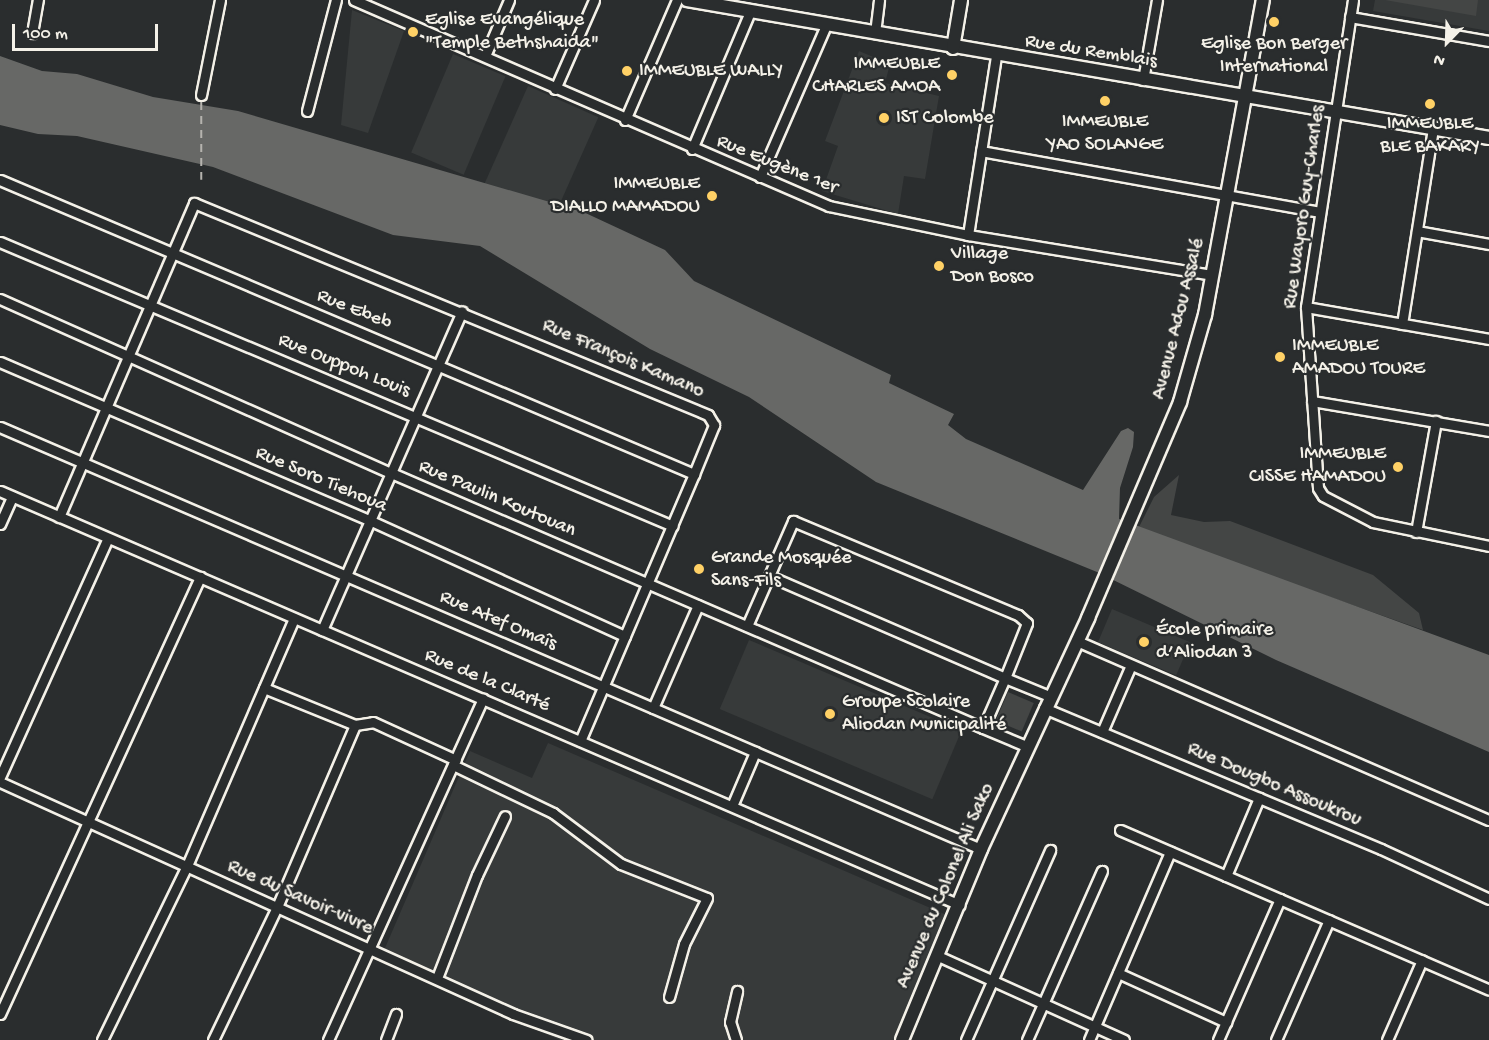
<!DOCTYPE html>
<meta charset="utf-8">
<style>
body{margin:0}
#map{position:relative;width:1489px;height:1040px;overflow:hidden;background:#2a2d2e;font-family:"Gochi Hand",sans-serif}
div>[style]{position:absolute}
.built>*{inset:0;background:#373a3a;transform-origin:0 0}
.green>*{inset:0;background:#444645;transform-origin:0 0}
.water>*{inset:0;background:#676866}
.ferry>*{height:1.5px;margin-top:-0.75px;transform-origin:0;background:repeating-linear-gradient(90deg,#b5b3ae 0 8px,transparent 0 14px)}
.roads{filter:drop-shadow(2px 0 #f4f1e8) drop-shadow(-2px 0 #f4f1e8) drop-shadow(0 2px #f4f1e8) drop-shadow(0 -2px #f4f1e8)}
.minor>*{height:9px;margin:-4.5px;padding:0 4.5px;transform-origin:4.5px;border-radius:4.5px;background:#2a2d2e}
.tertiary>*{height:12px;margin:-6px;padding:0 6px;transform-origin:6px;border-radius:6px;background:#2a2d2e}
.dots>*{width:16px;height:16px;translate:-50% -50%;box-sizing:border-box;border:3px solid #2a2d2e;border-radius:50%}
span{translate:-50% -50%;white-space:nowrap;text-align:center;line-height:1.15;-webkit-text-stroke:4.5px #2a2d2e;paint-order:stroke}
.poi-label{font-size:20px;color:#f4f1e8}
.left{translate:0 -50%;text-align:left}
.right{translate:-100% -50%;text-align:right}
.street-label{font-size:20px;color:#f4f1e8}
.north{position:absolute;left:1417px;top:12px;width:60px;height:60px;-webkit-text-stroke:4px #2a2d2e;paint-order:stroke;rotate:203deg;font-size:16px;font-weight:700;line-height:24px;text-align:center;color:#f4f1e8}
.north::after{content:'';display:block;margin:auto;width:21px;height:27px;background:#f4f1e8;clip-path:polygon(50% 0,100% 100%,50% 72%,0 100%)}
.scale{position:absolute;left:12px;top:24px;width:146px;height:27px;box-sizing:border-box;border:3px solid #f4f1e8;border-top:0;padding-left:8px;font-size:18px;line-height:21px;white-space:nowrap;color:#f4f1e8;-webkit-text-stroke:4px #2a2d2e;paint-order:stroke}
</style>
<div id="map">
<div class="built">
<i style="clip-path:polygon(1375px 0,1489px 0,1489px 31px,1373px 11px)"></i>
<i style="clip-path:polygon(352px 10px,404px 31px,368px 133px,341px 125px)"></i>
<i style="clip-path:polygon(859px 51px,890px 64px,885px 83px,939px 96px,925px 179px,904px 176px,898px 214px,822px 191px,838px 146px,825px 141px)"></i>
<i style="left:453px;top:54px;width:57px;height:107px;rotate:23deg"></i>
<i style="left:528px;top:86px;width:77px;height:107px;rotate:24deg"></i>
<i style="left:1112px;top:609px;width:85px;height:36px;rotate:23deg"></i>
<i style="left:749px;top:640px;width:231px;height:75px;rotate:23deg"></i>
<i style="clip-path:polygon(548px 743px,949px 916px,896px 1040px,560px 1040px,379px 962px,470px 751px,532px 778px)"></i>
</div>
<div class="green">
<i style="clip-path:polygon(1385px 0,1478px 0,1476px 16px)"></i>
<i style="clip-path:polygon(1179px 475px,1171px 515px,1204px 522px,1230px 521px,1373px 575px,1419px 613px,1423px 630px,1138px 529px,1154px 497px)"></i>
<i style="left:1008px;top:692px;width:28px;height:31px;rotate:23deg"></i>
</div>
<div class="water">
<i style="clip-path:polygon(0 56px,42px 71px,77px 74px,153px 97px,238px 111px,560px 205px,564px 203px,665px 250px,694px 281px,891px 375px,889px 383px,954px 414px,948px 425px,966px 439px,1083px 490px,1121px 431px,1128px 428px,1134px 432px,1133px 447px,1120px 488px,1119px 519px,1489px 655px,1489px 752px,1276px 660px,1097px 572px,876px 482px,749px 397px,650px 349px,480px 246px,393px 235px,213px 167px,77px 136px,38px 134px,0 125px)"></i>
</div>
<div class="ferry">
<i style="left:201px;top:180px;width:81px;rotate:-90deg"></i>
</div>
<div class="roads">
<div class="minor">
<i style="left:354px;top:0;width:518px;rotate:23.45deg"></i>
<i style="left:829px;top:206px;width:142px;rotate:11.8deg"></i>
<i style="left:968px;top:235px;width:247px;rotate:9.3deg"></i>
<i style="left:1353px;top:0;width:311px;rotate:98.7deg"></i>
<i style="left:1306px;top:307px;width:181px;rotate:86.2deg"></i>
<i style="left:1318px;top:488px;width:9px;rotate:58deg"></i>
<i style="left:1323px;top:496px;width:56px;rotate:27.5deg"></i>
<i style="left:1373px;top:522px;width:118px;rotate:11.7deg"></i>
<i style="left:1350px;top:17px;width:141px;rotate:9.8deg"></i>
<i style="left:32px;top:33px;width:34px;rotate:-80deg"></i>
<i style="left:875px;top:33px;width:33px;rotate:-83deg"></i>
<i style="left:485px;top:56px;width:61px;rotate:-66.8deg"></i>
<i style="left:1143px;top:80px;width:81px;rotate:-80.1deg"></i>
<i style="left:555px;top:89px;width:97px;rotate:-66.3deg"></i>
<i style="left:201px;top:95px;width:97px;rotate:-78.7deg"></i>
<i style="left:307px;top:111px;width:115px;rotate:-75.4deg"></i>
<i style="left:625px;top:120px;width:131px;rotate:-66.6deg"></i>
<i style="left:692px;top:149px;width:149px;rotate:-67.1deg"></i>
<i style="left:981px;top:151px;width:343px;rotate:10.2deg"></i>
<i style="left:760px;top:177px;width:166px;rotate:-66.5deg"></i>
<i style="left:0;top:180px;width:754px;rotate:22.96deg"></i>
<i style="left:1417px;top:231px;width:73px;rotate:10.2deg"></i>
<i style="left:968px;top:235px;width:181px;rotate:-81.1deg"></i>
<i style="left:0;top:242px;width:730px;rotate:22.88deg"></i>
<i style="left:0;top:299px;width:426px;rotate:24deg"></i>
<i style="left:389px;top:472px;width:647px;rotate:23.31deg"></i>
<i style="left:1306px;top:307px;width:186px;rotate:9.9deg"></i>
<i style="left:1402px;top:324px;width:197px;rotate:-81deg"></i>
<i style="left:0;top:362px;width:401px;rotate:23.2deg"></i>
<i style="left:369px;top:520px;width:281px;rotate:24.4deg"></i>
<i style="left:1312px;top:401px;width:180px;rotate:9.6deg"></i>
<i style="left:0;top:427px;width:1068px;rotate:23.28deg"></i>
<i style="left:0;top:491px;width:1045px;rotate:23.33deg"></i>
<i style="left:59px;top:517px;width:342px;rotate:-66.7deg"></i>
<i style="left:194px;top:203px;width:556px;rotate:22.41deg"></i>
<i style="left:708px;top:415px;width:12px;rotate:59deg"></i>
<i style="left:714px;top:425px;width:53px;rotate:112.2deg"></i>
<i style="left:694px;top:474px;width:290px;rotate:113.1deg"></i>
<i style="left:0;top:524px;width:30px;rotate:-66deg"></i>
<i style="left:1416px;top:532px;width:113px;rotate:-79.8deg"></i>
<i style="left:747px;top:626px;width:115px;rotate:-66.3deg"></i>
<i style="left:793px;top:521px;width:244px;rotate:22.7deg"></i>
<i style="left:1018px;top:615px;width:12px;rotate:42deg"></i>
<i style="left:1027px;top:623px;width:59px;rotate:111.8deg"></i>
<i style="left:1005px;top:678px;width:257px;rotate:-156.6deg"></i>
<i style="left:322px;top:630px;width:348px;rotate:-66.3deg"></i>
<i style="left:1077px;top:641px;width:449px;rotate:23.5deg"></i>
<i style="left:264px;top:688px;width:98px;rotate:22.1deg"></i>
<i style="left:355px;top:725px;width:18px;rotate:-9deg"></i>
<i style="left:373px;top:722px;width:91px;rotate:24.6deg"></i>
<i style="left:653px;top:708px;width:112px;rotate:-66.4deg"></i>
<i style="left:1044px;top:708px;width:365px;rotate:22.7deg"></i>
<i style="left:1381px;top:849px;width:119px;rotate:24.8deg"></i>
<i style="left:1102px;top:732px;width:73px;rotate:-66.6deg"></i>
<i style="left:1026px;top:746px;width:47px;rotate:-157.3deg"></i>
<i style="left:983px;top:728px;width:55px;rotate:-66.3deg"></i>
<i style="left:1005px;top:678px;width:48px;rotate:22.2deg"></i>
<i style="left:453px;top:765px;width:111px;rotate:25.6deg"></i>
<i style="left:553px;top:813px;width:85px;rotate:36.9deg"></i>
<i style="left:621px;top:864px;width:92px;rotate:21.6deg"></i>
<i style="left:707px;top:898px;width:51px;rotate:116.6deg"></i>
<i style="left:684px;top:944px;width:55px;rotate:105.8deg"></i>
<i style="left:0;top:777px;width:262px;rotate:-65.7deg"></i>
<i style="left:0;top:782px;width:563px;rotate:24.33deg"></i>
<i style="left:513px;top:1014px;width:78px;rotate:19.4deg"></i>
<i style="left:732px;top:806px;width:59px;rotate:-66.9deg"></i>
<i style="left:1120px;top:830px;width:402px;rotate:23.4deg"></i>
<i style="left:1226px;top:876px;width:85px;rotate:-67.1deg"></i>
<i style="left:938px;top:956px;width:204px;rotate:24.3deg"></i>
<i style="left:1118px;top:973px;width:119px;rotate:24.4deg"></i>
<i style="left:437px;top:978px;width:110px;rotate:-68.8deg"></i>
<i style="left:477px;top:875px;width:65px;rotate:-64.6deg"></i>
<i style="left:0;top:1014px;width:481px;rotate:-65.4deg"></i>
<i style="left:102px;top:1040px;width:191px;rotate:-64deg"></i>
<i style="left:186px;top:868px;width:272px;rotate:-66.6deg"></i>
<i style="left:213px;top:1040px;width:148px;rotate:-64.3deg"></i>
<i style="left:277px;top:907px;width:198px;rotate:-66.8deg"></i>
<i style="left:328px;top:1040px;width:375px;rotate:-65.6deg"></i>
<i style="left:386px;top:1040px;width:28px;rotate:-69deg"></i>
<i style="left:736px;top:1040px;width:19px;rotate:-108deg"></i>
<i style="left:730px;top:1022px;width:32px;rotate:-77deg"></i>
<i style="left:966px;top:1040px;width:208px;rotate:-66.1deg"></i>
<i style="left:1027px;top:1040px;width:185px;rotate:-66.1deg"></i>
<i style="left:1089px;top:1040px;width:205px;rotate:-66.7deg"></i>
<i style="left:1218px;top:1040px;width:154px;rotate:-66.3deg"></i>
<i style="left:1276px;top:1040px;width:131px;rotate:-66.2deg"></i>
<i style="left:1387px;top:1040px;width:87px;rotate:-66.4deg"></i>
</div>
<div class="tertiary">
<i style="left:687px;top:0;width:814px;rotate:9.76deg"></i>
<i style="left:953px;top:48px;width:49px;rotate:-80.5deg"></i>
<i style="left:902px;top:1040px;width:207px;rotate:-67.5deg"></i>
<i style="left:981px;top:849px;width:255px;rotate:-65.1deg"></i>
<i style="left:1088px;top:618px;width:235px;rotate:-66.9deg"></i>
<i style="left:1180px;top:402px;width:91px;rotate:-74deg"></i>
<i style="left:1205px;top:315px;width:320px;rotate:-79.6deg"></i>
</div>
</div>
<div class="dots">
<i style="left:1274px;top:22px;background:#ffd166"></i>
<i style="left:413px;top:32px;background:#ffd166"></i>
<i style="left:627px;top:71px;background:#ffd166"></i>
<i style="left:952px;top:75px;background:#ffd166"></i>
<i style="left:1105px;top:101px;background:#ffd166"></i>
<i style="left:1430px;top:104px;background:#ffd166"></i>
<i style="left:884px;top:118px;background:#ffd166"></i>
<i style="left:712px;top:196px;background:#ffd166"></i>
<i style="left:939px;top:266px;background:#ffd166"></i>
<i style="left:1280px;top:357px;background:#ffd166"></i>
<i style="left:1398px;top:467px;background:#ffd166"></i>
<i style="left:699px;top:569px;background:#ffd166"></i>
<i style="left:1144px;top:642px;background:#ffd166"></i>
<i style="left:830px;top:714px;background:#ffd166"></i>
</div>
<div class="poi-label">
<span class="left" style="left:425px;top:32px">Eglise Evangélique<br>"Temple Bethshaida"</span>
<span style="left:1274px;top:56px">Eglise Bon Berger<br>International</span>
<span class="right" style="left:940px;top:76px">IMMEUBLE<br>CHARLES AMOA</span>
<span class="left" style="left:639px;top:71px">IMMEUBLE WALLY</span>
<span class="left" style="left:896px;top:118px">IST Colombe</span>
<span style="left:1105px;top:134px">IMMEUBLE<br>YAO SOLANGE</span>
<span style="left:1430px;top:136px">IMMEUBLE<br>BLE BAKARY</span>
<span class="right" style="left:700px;top:196px">IMMEUBLE<br>DIALLO MAMADOU</span>
<span class="left" style="left:951px;top:266px">Village<br>Don Bosco</span>
<span class="left" style="left:1292px;top:358px">IMMEUBLE<br>AMADOU TOURE</span>
<span class="right" style="left:1386px;top:466px">IMMEUBLE<br>CISSE HAMADOU</span>
<span class="left" style="left:711px;top:570px">Grande Mosquée<br>Sans-Fils</span>
<span class="left" style="left:1156px;top:642px">École primaire<br>d’Aliodan 3</span>
<span class="left" style="left:842px;top:714px">Groupe Scolaire<br>Aliodan Municipalité</span>
</div>
<div class="street-label">
<span style="left:1091px;top:52px;rotate:9deg">Rue du Remblais</span>
<span style="left:777px;top:165px;rotate:22deg">Rue Eugène 1er</span>
<span style="left:1305px;top:207px;rotate:-82deg">Rue Wayoro Guy-Charles</span>
<span style="left:354px;top:310px;rotate:22deg">Rue Ebeb</span>
<span style="left:1179px;top:319px;rotate:-76deg">Avenue Adou Assalé</span>
<span style="left:623px;top:359px;rotate:23deg">Rue François Kamano</span>
<span style="left:344px;top:366px;rotate:22deg">Rue Ouppoh Louis</span>
<span style="left:321px;top:480px;rotate:23deg">Rue Soro Tiehoua</span>
<span style="left:497px;top:499px;rotate:23deg">Rue Paulin Koutouan</span>
<span style="left:498px;top:621px;rotate:23deg">Rue Atef Omaîs</span>
<span style="left:487px;top:681px;rotate:23deg">Rue de la Clarté</span>
<span style="left:1274px;top:785px;rotate:23deg">Rue Dougbo Assoukrou</span>
<span style="left:946px;top:886px;rotate:-67deg">Avenue du Colonel Ali Sako</span>
<span style="left:300px;top:898px;rotate:24deg">Rue du Savoir-vivre</span>
</div>
<div class="north">N</div>
<div class="scale">100 m</div>
</div>
